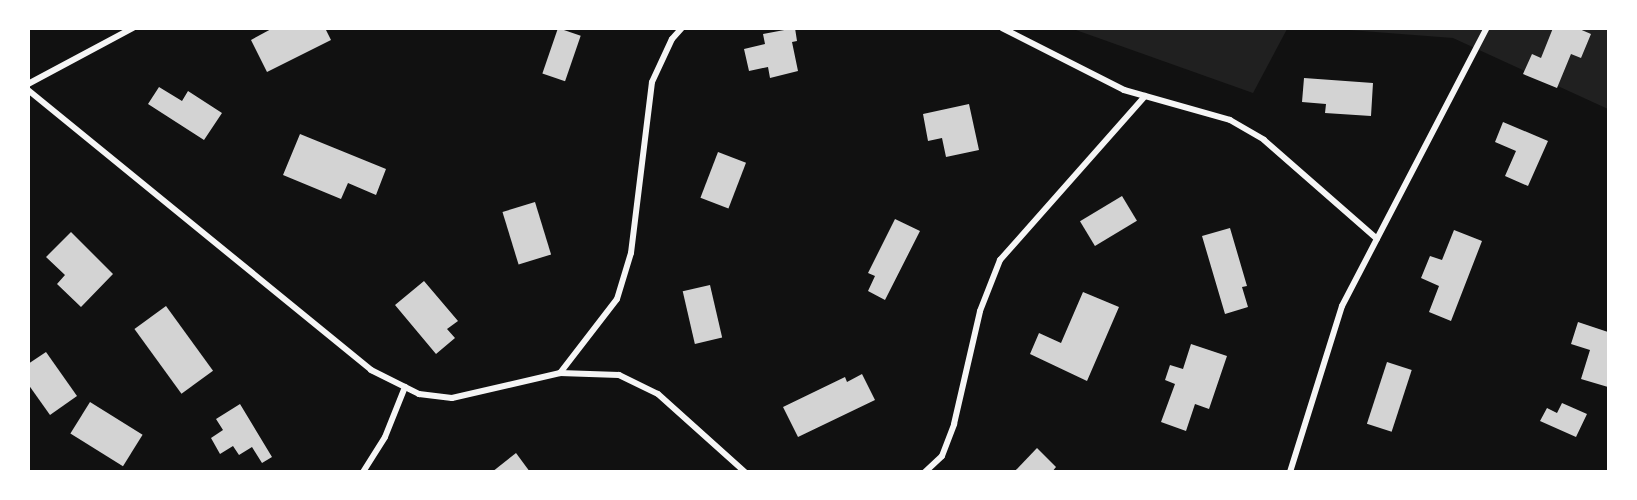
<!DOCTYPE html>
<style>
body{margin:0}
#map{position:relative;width:1637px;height:500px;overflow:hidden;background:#111;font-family:Cabin,sans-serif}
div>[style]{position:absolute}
.green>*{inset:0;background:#202020}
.building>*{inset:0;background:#d3d3d3;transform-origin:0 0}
.minor>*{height:6px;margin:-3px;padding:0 3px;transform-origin:3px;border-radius:3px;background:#f5f5f5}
span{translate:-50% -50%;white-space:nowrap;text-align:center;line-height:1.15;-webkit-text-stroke:5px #fff;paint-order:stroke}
.frame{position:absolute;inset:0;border:30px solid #fff;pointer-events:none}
</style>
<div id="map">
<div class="green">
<i style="clip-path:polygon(1073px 29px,1287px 28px,1287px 29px,1253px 93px)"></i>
<i style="clip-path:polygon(1336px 29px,1608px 29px,1608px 109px,1453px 38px)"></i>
</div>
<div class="building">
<i style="clip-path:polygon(273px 28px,325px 28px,331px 40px,267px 72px,251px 40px)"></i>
<i style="left:558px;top:28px;width:24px;height:48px;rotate:19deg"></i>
<i style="clip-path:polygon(795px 28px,797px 41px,792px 42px,798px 71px,770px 78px,768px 67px,749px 71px,744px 49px,765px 44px,763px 34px)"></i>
<i style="clip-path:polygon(1553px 28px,1577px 28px,1591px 34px,1581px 58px,1571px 54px,1557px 88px,1523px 74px,1532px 54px,1541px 58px)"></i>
<i style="clip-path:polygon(1304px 78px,1373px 83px,1371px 116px,1325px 113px,1326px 104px,1302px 102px)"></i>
<i style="clip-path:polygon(159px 87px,182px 101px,188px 91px,222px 113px,204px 140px,148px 104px)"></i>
<i style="clip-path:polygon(969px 104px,979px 150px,946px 157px,942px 138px,928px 141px,923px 114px)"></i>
<i style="clip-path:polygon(1503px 122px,1548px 141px,1528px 186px,1505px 176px,1516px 151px,1495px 142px)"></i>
<i style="clip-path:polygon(300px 134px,386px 169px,376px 195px,348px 183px,341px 199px,283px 175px)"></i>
<i style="left:718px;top:152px;width:30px;height:49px;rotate:21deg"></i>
<i style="left:1122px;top:196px;width:29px;height:49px;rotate:59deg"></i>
<i style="left:535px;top:202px;width:55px;height:34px;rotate:73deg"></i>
<i style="clip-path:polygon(895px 219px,920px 231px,885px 300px,868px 291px,875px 276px,868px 273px)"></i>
<i style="clip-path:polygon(1230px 228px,1247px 286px,1242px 287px,1248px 307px,1225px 314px,1202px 236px)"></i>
<i style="clip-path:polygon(1454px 230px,1482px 241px,1451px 321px,1429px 312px,1439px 286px,1421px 278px,1430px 256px,1442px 260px)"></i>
<i style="clip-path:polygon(71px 232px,113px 274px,81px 307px,57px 284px,65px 275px,46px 257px)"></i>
<i style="clip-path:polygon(424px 281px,458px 321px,447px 329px,455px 338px,436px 354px,395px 305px)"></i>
<i style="left:710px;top:285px;width:54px;height:28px;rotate:77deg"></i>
<i style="clip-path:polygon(1083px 292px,1119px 307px,1087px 381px,1030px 354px,1039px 333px,1061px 343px)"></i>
<i style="left:166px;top:306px;width:80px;height:39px;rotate:54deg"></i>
<i style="clip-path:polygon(1578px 322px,1608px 332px,1608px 387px,1581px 379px,1590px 350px,1571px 344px)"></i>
<i style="clip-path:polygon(1191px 344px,1227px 356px,1209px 409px,1195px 404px,1186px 431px,1161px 422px,1175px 384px,1165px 380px,1170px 365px,1183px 369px)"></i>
<i style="clip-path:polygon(46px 352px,77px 396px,50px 415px,28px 384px,28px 364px)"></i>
<i style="left:1387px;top:362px;width:26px;height:65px;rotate:18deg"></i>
<i style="clip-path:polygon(862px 374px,875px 400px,798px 437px,783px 407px,845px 377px,847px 382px)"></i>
<i style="left:90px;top:402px;width:62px;height:37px;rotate:32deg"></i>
<i style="clip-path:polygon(1562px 403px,1587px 414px,1576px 437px,1540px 421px,1547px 408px,1557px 413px)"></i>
<i style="clip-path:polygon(240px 404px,272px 457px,262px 463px,252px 447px,239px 455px,233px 446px,220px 454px,211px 438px,223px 430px,216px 419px)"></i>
<i style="clip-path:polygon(1037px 448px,1056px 467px,1052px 472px,1014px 472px)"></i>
<i style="clip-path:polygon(516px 453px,530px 472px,492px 472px)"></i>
</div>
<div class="minor">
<i style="left:1002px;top:28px;width:137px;rotate:26.9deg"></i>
<i style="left:1124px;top:90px;width:110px;rotate:15.8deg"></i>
<i style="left:1230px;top:120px;width:39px;rotate:30deg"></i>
<i style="left:1264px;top:140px;width:150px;rotate:41.2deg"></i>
<i style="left:28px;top:84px;width:119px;rotate:-28.1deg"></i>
<i style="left:28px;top:90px;width:443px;rotate:39.2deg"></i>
<i style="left:371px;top:370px;width:54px;rotate:26.6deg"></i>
<i style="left:419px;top:394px;width:33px;rotate:7deg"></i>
<i style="left:452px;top:398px;width:111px;rotate:-13deg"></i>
<i style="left:560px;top:373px;width:59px;rotate:1.9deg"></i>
<i style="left:619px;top:375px;width:43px;rotate:26deg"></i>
<i style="left:658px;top:394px;width:117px;rotate:41.9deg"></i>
<i style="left:560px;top:373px;width:93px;rotate:-52.4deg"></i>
<i style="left:617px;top:299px;width:48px;rotate:-73.1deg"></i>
<i style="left:631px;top:253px;width:172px;rotate:-83deg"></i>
<i style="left:652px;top:82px;width:47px;rotate:-65.1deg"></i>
<i style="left:672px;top:39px;width:15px;rotate:-48deg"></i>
<i style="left:363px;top:472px;width:41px;rotate:-57.8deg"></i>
<i style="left:385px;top:437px;width:54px;rotate:-68.2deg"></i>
<i style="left:925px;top:472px;width:23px;rotate:-43deg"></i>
<i style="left:942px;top:456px;width:34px;rotate:-69deg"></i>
<i style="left:954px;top:424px;width:116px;rotate:-77deg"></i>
<i style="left:980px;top:311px;width:55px;rotate:-68.6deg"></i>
<i style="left:1000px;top:260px;width:219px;rotate:-48.5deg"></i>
<i style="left:1290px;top:472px;width:174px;rotate:-72.6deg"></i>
<i style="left:1342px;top:306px;width:314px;rotate:-62.5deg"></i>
</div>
<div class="frame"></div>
</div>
